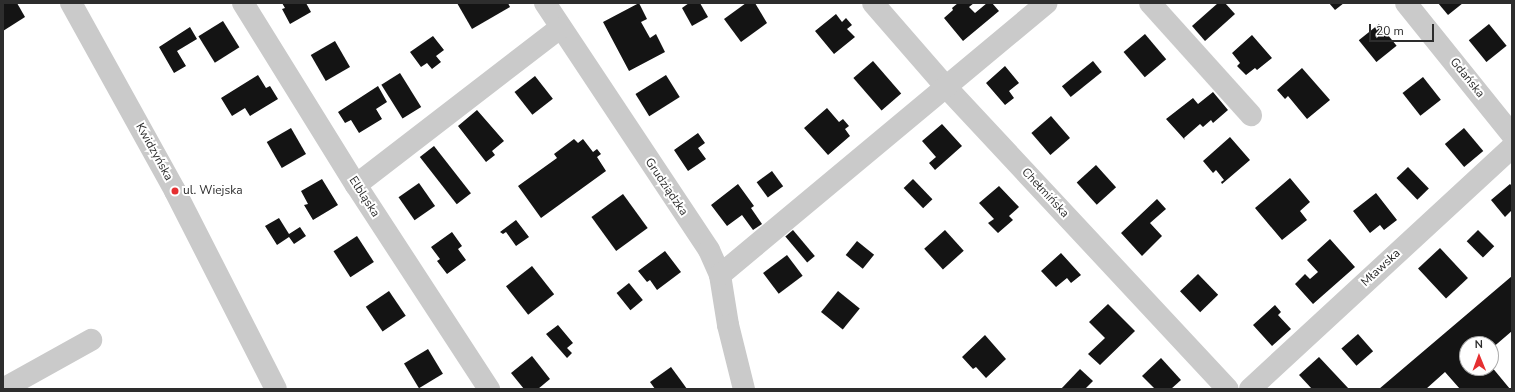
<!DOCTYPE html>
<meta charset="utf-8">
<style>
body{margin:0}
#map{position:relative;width:1515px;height:392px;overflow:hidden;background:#fff;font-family:"Nunito Sans",sans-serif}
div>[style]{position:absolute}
.building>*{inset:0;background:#141414;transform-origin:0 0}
.minor>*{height:22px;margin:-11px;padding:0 11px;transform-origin:11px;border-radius:11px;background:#cacaca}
.dots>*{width:11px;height:11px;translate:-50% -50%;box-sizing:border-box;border:2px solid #fff;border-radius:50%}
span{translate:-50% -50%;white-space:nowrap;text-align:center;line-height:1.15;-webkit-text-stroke:4px #fff;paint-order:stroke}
.street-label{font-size:12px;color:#2d2d2d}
.poi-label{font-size:12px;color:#2d2d2d}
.left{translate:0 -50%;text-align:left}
.frame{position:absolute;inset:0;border:4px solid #2d2d2d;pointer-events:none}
.north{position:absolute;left:1459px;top:336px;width:40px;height:40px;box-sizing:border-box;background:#fff;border:1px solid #ababab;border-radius:50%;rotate:359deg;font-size:11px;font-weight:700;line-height:16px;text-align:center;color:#2d2d2d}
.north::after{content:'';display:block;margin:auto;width:14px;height:18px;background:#e52f31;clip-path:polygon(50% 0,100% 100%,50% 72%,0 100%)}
.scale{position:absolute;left:1369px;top:24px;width:65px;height:18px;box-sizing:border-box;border:2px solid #2d2d2d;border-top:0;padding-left:5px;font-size:12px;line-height:14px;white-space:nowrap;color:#2d2d2d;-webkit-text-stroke:3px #fff;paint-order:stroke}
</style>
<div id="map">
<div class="building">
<i style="clip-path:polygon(3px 3px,17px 3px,25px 17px,3px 31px)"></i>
<i style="clip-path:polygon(282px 3px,306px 3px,311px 12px,290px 24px,282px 9px,285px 8px)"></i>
<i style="clip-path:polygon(457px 3px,508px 3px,510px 7px,472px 29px)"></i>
<i style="clip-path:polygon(639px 3px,647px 19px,641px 22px,650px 38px,656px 34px,665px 52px,629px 71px,603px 22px)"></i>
<i style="clip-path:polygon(689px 3px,700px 3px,708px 17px,692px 26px,682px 8px)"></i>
<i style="clip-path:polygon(746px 3px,755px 3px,767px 23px,741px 42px,724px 19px)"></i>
<i style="clip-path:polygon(958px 3px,974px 3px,969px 7px,975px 13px,987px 3px,992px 3px,999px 11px,963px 41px,944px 18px,953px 10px,952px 8px)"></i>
<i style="clip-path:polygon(1218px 3px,1225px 3px,1235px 14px,1205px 41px,1192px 26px)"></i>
<i style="clip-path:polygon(1329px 3px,1344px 3px,1335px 10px)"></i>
<i style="clip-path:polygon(1438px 3px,1463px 3px,1448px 15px)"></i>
<i style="clip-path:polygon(836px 14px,842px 22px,846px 18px,852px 25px,847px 29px,855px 37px,834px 54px,815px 31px)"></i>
<i style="left:223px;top:21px;width:31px;height:29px;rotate:58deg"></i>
<i style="left:1379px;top:24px;width:28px;height:26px;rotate:51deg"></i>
<i style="left:1489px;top:24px;width:28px;height:26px;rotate:51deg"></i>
<i style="clip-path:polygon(190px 27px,197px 39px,177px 51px,186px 66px,174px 73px,159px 47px)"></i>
<i style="left:1145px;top:34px;width:33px;height:28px;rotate:50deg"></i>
<i style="clip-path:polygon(1252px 35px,1272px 58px,1257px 70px,1255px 68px,1246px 75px,1237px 66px,1240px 63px,1232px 53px)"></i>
<i style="clip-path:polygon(433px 36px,444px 50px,436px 56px,441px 62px,432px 69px,427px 63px,421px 67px,410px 52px)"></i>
<i style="left:335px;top:41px;width:30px;height:28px;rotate:60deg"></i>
<i style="left:873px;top:61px;width:43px;height:26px;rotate:49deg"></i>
<i style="left:1093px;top:61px;width:14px;height:40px;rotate:51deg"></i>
<i style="clip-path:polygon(1005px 66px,1019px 83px,1009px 91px,1014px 98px,1005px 105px,986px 83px)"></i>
<i style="clip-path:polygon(1302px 68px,1330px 100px,1307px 119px,1288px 96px,1285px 99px,1277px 90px)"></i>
<i style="left:400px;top:73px;width:40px;height:22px;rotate:58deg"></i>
<i style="clip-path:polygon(258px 75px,266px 88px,270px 86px,278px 99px,250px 116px,245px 108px,232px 116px,221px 98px)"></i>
<i style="left:666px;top:75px;width:26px;height:36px;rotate:58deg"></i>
<i style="left:535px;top:76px;width:29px;height:26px;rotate:52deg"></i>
<i style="left:1423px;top:77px;width:29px;height:26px;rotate:52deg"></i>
<i style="clip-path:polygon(378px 86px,387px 102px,376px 109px,382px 119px,359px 133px,351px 120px,345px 123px,338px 112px)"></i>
<i style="clip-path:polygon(1213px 92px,1228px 110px,1213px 123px,1211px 120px,1203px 127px,1200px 124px,1184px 138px,1185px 140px,1166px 119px,1193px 98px,1198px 104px)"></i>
<i style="clip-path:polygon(827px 108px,839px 122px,843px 119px,849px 126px,845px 129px,850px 136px,828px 155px,804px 128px)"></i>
<i style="clip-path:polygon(477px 110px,504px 141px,492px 151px,495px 155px,486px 162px,458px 126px)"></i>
<i style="left:1051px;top:116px;width:29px;height:26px;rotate:49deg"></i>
<i style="clip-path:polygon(942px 124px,962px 146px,935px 170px,929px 163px,936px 157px,922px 141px)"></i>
<i style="left:291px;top:128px;width:30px;height:28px;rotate:60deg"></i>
<i style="left:1464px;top:128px;width:30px;height:25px;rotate:50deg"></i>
<i style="clip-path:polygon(698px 133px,705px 143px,698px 148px,706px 159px,688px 171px,674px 150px)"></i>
<i style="clip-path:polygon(1230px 137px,1250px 160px,1222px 184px,1221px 182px,1224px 180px,1216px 170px,1213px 173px,1203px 161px)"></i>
<i style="clip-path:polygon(574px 139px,578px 143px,583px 139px,593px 152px,597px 149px,601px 154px,597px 157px,606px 171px,541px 218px,518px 186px,557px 158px,554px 154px)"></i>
<i style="left:434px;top:146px;width:60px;height:18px;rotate:52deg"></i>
<i style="left:1096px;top:165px;width:30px;height:26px;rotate:48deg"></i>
<i style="left:1408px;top:167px;width:30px;height:16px;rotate:46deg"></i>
<i style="left:772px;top:171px;width:19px;height:19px;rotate:54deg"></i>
<i style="clip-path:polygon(1290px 178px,1310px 202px,1300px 211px,1307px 220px,1282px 240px,1255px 208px)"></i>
<i style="clip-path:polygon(322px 179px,338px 205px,313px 220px,304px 205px,308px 204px,301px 191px)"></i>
<i style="left:913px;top:179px;width:28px;height:13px;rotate:46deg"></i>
<i style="left:419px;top:183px;width:28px;height:25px;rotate:55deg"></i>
<i style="clip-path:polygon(738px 184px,754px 206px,751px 208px,762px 224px,753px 230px,742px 215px,727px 226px,711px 205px)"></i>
<i style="clip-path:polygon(1510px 184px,1512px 186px,1512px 210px,1505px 217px,1491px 200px)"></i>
<i style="clip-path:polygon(999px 186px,1019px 207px,1009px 216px,1013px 220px,998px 233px,988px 223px,994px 219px,979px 203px)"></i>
<i style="clip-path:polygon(1376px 193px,1397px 220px,1384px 230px,1380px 225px,1370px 233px,1353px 211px)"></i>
<i style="left:623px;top:194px;width:42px;height:39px;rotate:54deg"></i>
<i style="clip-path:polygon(1157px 199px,1166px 209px,1150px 223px,1162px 236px,1142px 256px,1121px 233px)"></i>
<i style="clip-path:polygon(279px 218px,289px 234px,300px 227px,306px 236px,294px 244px,289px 237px,277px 245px,265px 226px)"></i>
<i style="clip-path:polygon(516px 220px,529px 237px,516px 246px,506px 232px,503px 234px,500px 232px)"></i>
<i style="left:793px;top:230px;width:34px;height:10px;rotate:50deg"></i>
<i style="left:945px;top:230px;width:28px;height:28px;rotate:48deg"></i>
<i style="left:1478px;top:230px;width:23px;height:16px;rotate:45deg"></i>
<i style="clip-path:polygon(452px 232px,462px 246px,458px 249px,466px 260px,447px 274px,437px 261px,440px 259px,431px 247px)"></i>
<i style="left:357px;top:236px;width:31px;height:28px;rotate:57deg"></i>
<i style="clip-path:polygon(1330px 239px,1355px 267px,1313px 304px,1295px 284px,1305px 274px,1310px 279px,1318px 272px,1307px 260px)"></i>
<i style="left:857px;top:241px;width:22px;height:18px;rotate:39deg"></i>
<i style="left:1440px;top:248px;width:41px;height:30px;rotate:47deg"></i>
<i style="clip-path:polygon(665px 251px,681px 272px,657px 290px,650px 280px,647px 282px,638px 271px)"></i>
<i style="clip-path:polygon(1061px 253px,1081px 275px,1071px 283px,1067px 278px,1056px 287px,1041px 271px)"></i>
<i style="left:787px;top:255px;width:26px;height:30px;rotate:53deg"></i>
<i style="left:532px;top:266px;width:36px;height:33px;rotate:52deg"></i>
<i style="left:1198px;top:274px;width:29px;height:25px;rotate:46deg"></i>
<i style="clip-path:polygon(1512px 276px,1512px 331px,1491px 349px,1491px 344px,1467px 344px,1467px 368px,1491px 368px,1491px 366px,1510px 389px,1460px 389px,1445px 372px,1426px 389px,1379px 389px)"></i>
<i style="left:629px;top:283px;width:22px;height:16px;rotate:51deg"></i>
<i style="left:389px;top:291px;width:30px;height:28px;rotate:56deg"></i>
<i style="left:838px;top:291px;width:28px;height:27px;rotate:39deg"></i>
<i style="clip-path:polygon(1108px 304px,1135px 331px,1100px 365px,1088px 354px,1105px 338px,1089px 322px)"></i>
<i style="clip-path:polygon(1275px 305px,1281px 312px,1278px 315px,1291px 329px,1272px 346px,1253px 325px)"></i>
<i style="clip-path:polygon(558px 325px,573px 343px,567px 348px,572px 353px,567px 358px,546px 334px)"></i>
<i style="left:1358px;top:334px;width:23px;height:22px;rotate:49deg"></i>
<i style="clip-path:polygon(985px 335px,1006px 359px,986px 378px,976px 367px,973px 369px,962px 357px)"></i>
<i style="left:428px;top:349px;width:29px;height:28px;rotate:59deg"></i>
<i style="clip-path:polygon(532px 356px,550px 379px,538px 389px,524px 389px,511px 373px)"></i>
<i style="clip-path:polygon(1319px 357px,1349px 389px,1312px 389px,1299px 375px)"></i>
<i style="clip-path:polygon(1161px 358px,1181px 380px,1171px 389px,1155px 389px,1142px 376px)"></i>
<i style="clip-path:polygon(671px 367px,682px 382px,687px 389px,655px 389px,650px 382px)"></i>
<i style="clip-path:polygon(1080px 369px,1093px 381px,1085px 389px,1061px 389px)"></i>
</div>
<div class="minor">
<i style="left:71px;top:3px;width:215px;rotate:61deg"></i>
<i style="left:175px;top:191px;width:222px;rotate:63deg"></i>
<i style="left:243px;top:3px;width:214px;rotate:58.2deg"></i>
<i style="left:356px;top:185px;width:244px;rotate:56.9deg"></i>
<i style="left:545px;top:3px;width:296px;rotate:56.4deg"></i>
<i style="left:709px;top:250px;width:27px;rotate:66deg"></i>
<i style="left:720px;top:275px;width:51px;rotate:80.9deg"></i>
<i style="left:728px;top:325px;width:66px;rotate:76deg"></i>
<i style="left:873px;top:3px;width:111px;rotate:49deg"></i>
<i style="left:946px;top:87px;width:413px;rotate:47deg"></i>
<i style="left:1150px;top:3px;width:151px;rotate:48deg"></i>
<i style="left:1406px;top:3px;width:169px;rotate:51.2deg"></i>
<i style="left:356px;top:185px;width:257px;rotate:-37.6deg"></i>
<i style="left:720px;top:275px;width:425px;rotate:-39.8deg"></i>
<i style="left:3px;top:389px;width:101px;rotate:-29.1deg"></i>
<i style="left:1250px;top:389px;width:357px;rotate:-42.7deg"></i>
</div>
<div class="dots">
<i style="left:175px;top:191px;background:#e52f31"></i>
</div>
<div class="street-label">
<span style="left:1467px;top:78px;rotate:51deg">Gdańska</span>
<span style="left:154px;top:152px;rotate:61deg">Kwidzyńska</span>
<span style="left:666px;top:187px;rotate:56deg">Grudziądzka</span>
<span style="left:1045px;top:193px;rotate:47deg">Chełmińska</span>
<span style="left:364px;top:197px;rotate:57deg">Elbląska</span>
<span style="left:1381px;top:268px;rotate:-43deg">Mławska</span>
</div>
<div class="poi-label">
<span class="left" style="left:183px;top:191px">ul. Wiejska</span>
</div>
<div class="frame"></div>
<div class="north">N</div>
<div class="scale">20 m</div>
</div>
